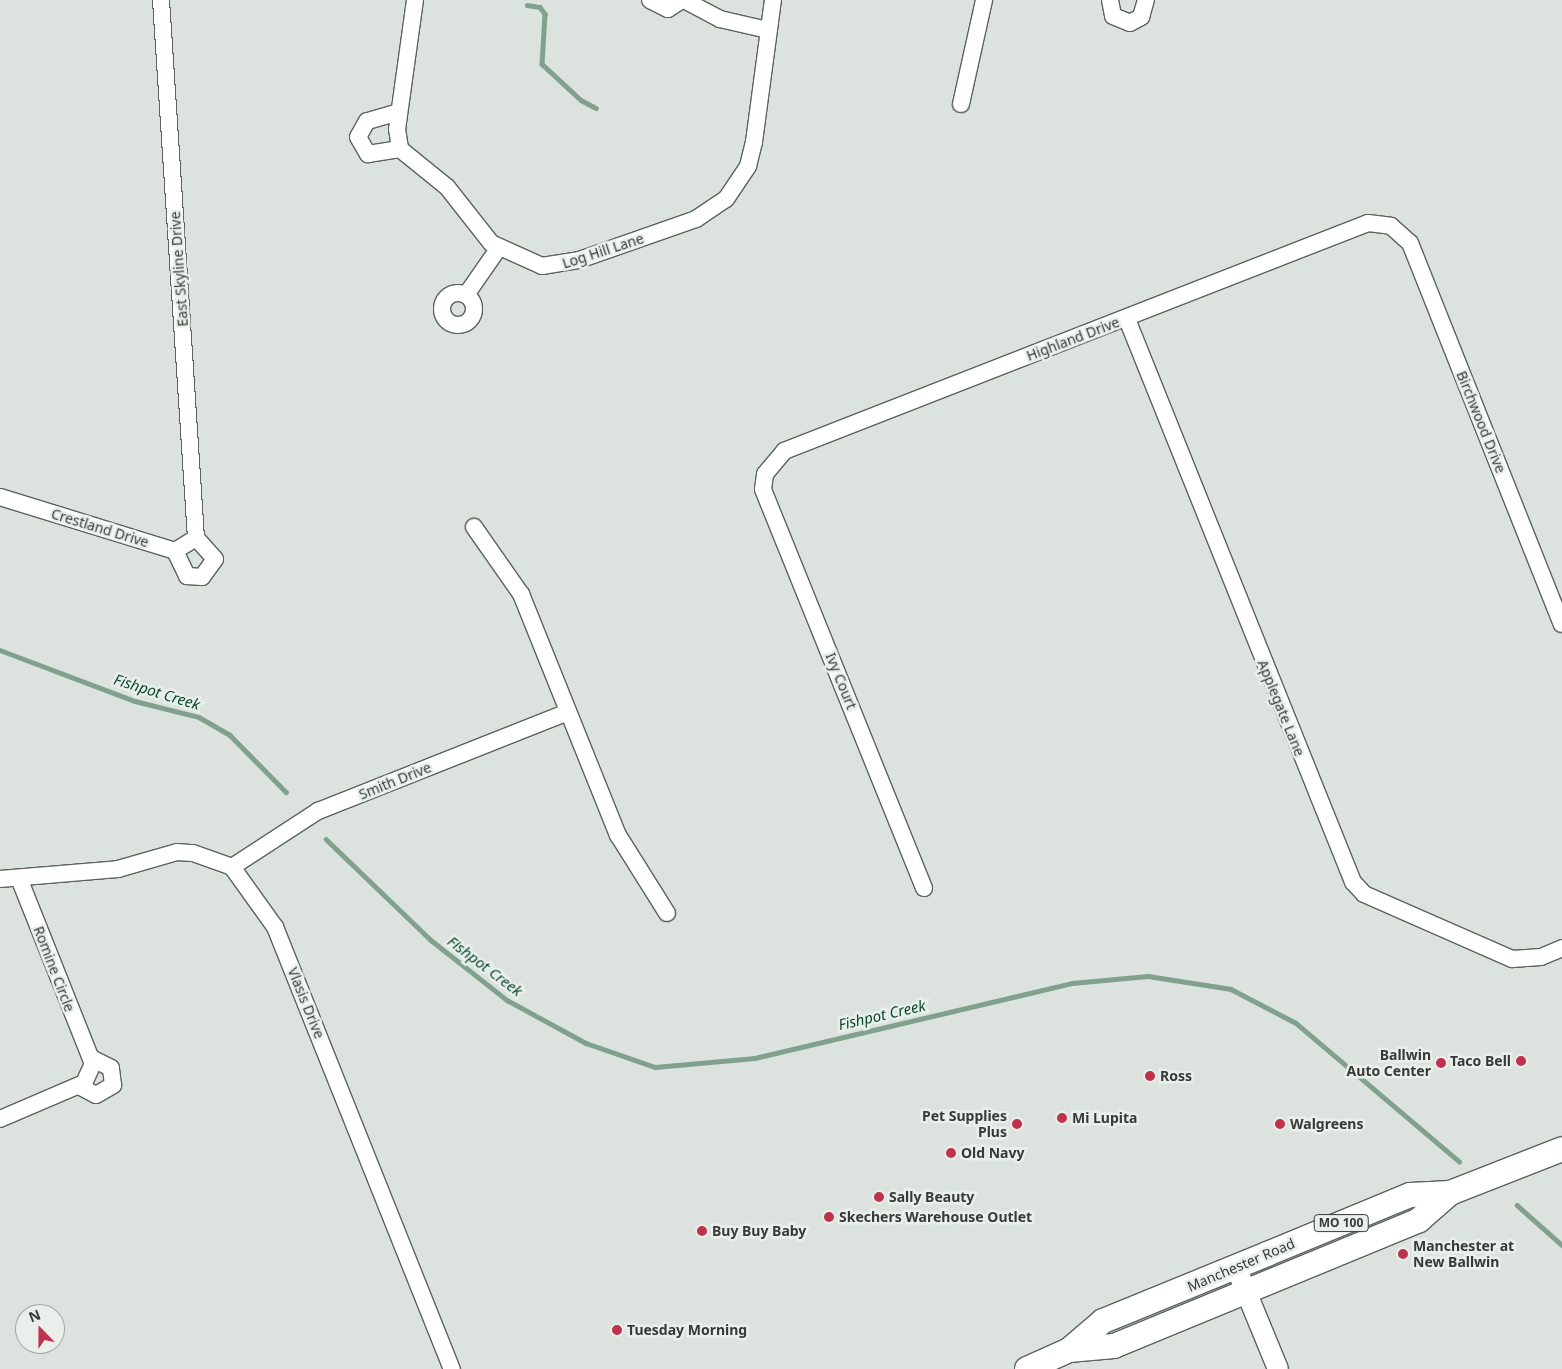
<!DOCTYPE html>
<style>
body{margin:0}
#map{position:relative;width:1562px;height:1369px;overflow:hidden;background:#dce3de;font-family:"Noto Sans",sans-serif}
div>[style]{position:absolute}
.stream>*{height:4.5px;margin:-2.25px;padding:0 2.25px;transform-origin:2.25px;border-radius:2.25px;background:#80a28c}
.roads{filter:drop-shadow(1px 0 #5c625e) drop-shadow(-1px 0 #5c625e) drop-shadow(0 1px #5c625e) drop-shadow(0 -1px #5c625e)}
.minor>*{height:16px;margin:-8px;padding:0 8px;transform-origin:8px;border-radius:8px;background:#fff}
.minor>.ring{margin:-8px;padding:0;box-sizing:content-box;background:none;border:16px solid #fff;border-radius:50%}
.major>*{height:20px;margin:-10px;padding:0 10px;transform-origin:10px;border-radius:10px;background:#fff}
.highway>*{height:24px;margin:-12px;padding:0 12px;transform-origin:12px;border-radius:12px;background:#fff}
.dots>*{width:14px;height:14px;translate:-50% -50%;box-sizing:border-box;border:2px solid #e9f0eb;border-radius:50%}
span{translate:-50% -50%;white-space:nowrap;text-align:center;line-height:1.15;-webkit-text-stroke:5px #e9f0eb;paint-order:stroke}
.shield-label span{padding:1px 4px;background:#e9f0eb;border:1px solid;border-radius:4px;-webkit-text-stroke-width:0}
.shield-label{font-size:12px;color:#373a38;font-weight:700}
.street-label{font-size:14px;color:#373a38}
.poi-label{font-size:14px;color:#373a38;font-weight:700}
.right{translate:-100% -50%;text-align:right}
.left{translate:0 -50%;text-align:left}
.water-label{font-size:15px;color:#09472a;font-style:italic}
.north{position:absolute;left:15px;top:1304px;width:50px;height:50px;box-sizing:border-box;background:#e9f0eb;border:1px solid #a2a7a3;border-radius:50%;rotate:338deg;font-size:14px;font-weight:700;line-height:20px;text-align:center;color:#373a38}
.north::after{content:'';display:block;margin:auto;width:18px;height:22px;background:#c1314b;clip-path:polygon(50% 0,100% 100%,50% 72%,0 100%)}
</style>
<div id="map">
<div class="stream">
<i style="left:527px;top:5px;width:13px;rotate:9deg"></i>
<i style="left:540px;top:7px;width:9px;rotate:54deg"></i>
<i style="left:545px;top:14px;width:50px;rotate:93.4deg"></i>
<i style="left:542px;top:64px;width:53px;rotate:42.7deg"></i>
<i style="left:581px;top:100px;width:17px;rotate:28deg"></i>
<i style="left:0;top:650px;width:144px;rotate:20.7deg"></i>
<i style="left:135px;top:701px;width:66px;rotate:14deg"></i>
<i style="left:199px;top:717px;width:36px;rotate:30deg"></i>
<i style="left:230px;top:735px;width:80px;rotate:45.5deg"></i>
<i style="left:326px;top:839px;width:146px;rotate:43.9deg"></i>
<i style="left:431px;top:940px;width:97px;rotate:38.3deg"></i>
<i style="left:507px;top:1000px;width:90px;rotate:28.6deg"></i>
<i style="left:586px;top:1043px;width:73px;rotate:19.2deg"></i>
<i style="left:655px;top:1067px;width:100px;rotate:-5.1deg"></i>
<i style="left:755px;top:1058px;width:326px;rotate:-13.3deg"></i>
<i style="left:1072px;top:983px;width:76px;rotate:-5.3deg"></i>
<i style="left:1148px;top:976px;width:84px;rotate:8.9deg"></i>
<i style="left:1231px;top:989px;width:73px;rotate:27.6deg"></i>
<i style="left:1296px;top:1023px;width:214px;rotate:40.3deg"></i>
<i style="left:1517px;top:1205px;width:60px;rotate:41.6deg"></i>
</div>
<div class="roads">
<div class="minor">
<i style="left:161px;top:0;width:539px;rotate:86.28deg"></i>
<i style="left:415px;top:0;width:130px;rotate:97.9deg"></i>
<i style="left:397px;top:129px;width:20px;rotate:81deg"></i>
<i style="left:400px;top:149px;width:60px;rotate:39deg"></i>
<i style="left:447px;top:187px;width:71px;rotate:51.8deg"></i>
<i style="left:491px;top:243px;width:56px;rotate:24.3deg"></i>
<i style="left:542px;top:266px;width:37px;rotate:-9deg"></i>
<i style="left:579px;top:260px;width:124px;rotate:-19.3deg"></i>
<i style="left:696px;top:219px;width:36px;rotate:-34deg"></i>
<i style="left:726px;top:199px;width:40px;rotate:-56deg"></i>
<i style="left:748px;top:166px;width:25px;rotate:-76deg"></i>
<i style="left:754px;top:142px;width:143px;rotate:-82.4deg"></i>
<i style="left:650px;top:0;width:20px;rotate:27deg"></i>
<i style="left:668px;top:9px;width:17px;rotate:-33deg"></i>
<i style="left:684px;top:0;width:41px;rotate:27.8deg"></i>
<i style="left:720px;top:19px;width:49px;rotate:12.9deg"></i>
<i style="left:1110px;top:0;width:16px;rotate:79deg"></i>
<i style="left:1113px;top:16px;width:18px;rotate:22deg"></i>
<i style="left:1130px;top:23px;width:13px;rotate:-29deg"></i>
<i style="left:1141px;top:17px;width:18px;rotate:-74deg"></i>
<i style="left:961px;top:104px;width:107px;rotate:-77.5deg"></i>
<i style="left:399px;top:112px;width:33px;rotate:164deg"></i>
<i style="left:367px;top:121px;width:18px;rotate:119deg"></i>
<i style="left:358px;top:137px;width:20px;rotate:60deg"></i>
<i style="left:368px;top:154px;width:32px;rotate:-9deg"></i>
<i class="ring" style="left:442px;top:293px;width:16px;height:16px"></i>
<i style="left:466px;top:295px;width:56px;rotate:-55.2deg"></i>
<i style="left:1127px;top:319px;width:607px;rotate:68.13deg"></i>
<i style="left:1353px;top:882px;width:16px;rotate:47deg"></i>
<i style="left:1364px;top:894px;width:162px;rotate:23.7deg"></i>
<i style="left:1512px;top:959px;width:29px;rotate:-4deg"></i>
<i style="left:1541px;top:957px;width:23px;rotate:-23deg"></i>
<i style="left:0;top:497px;width:183px;rotate:17.1deg"></i>
<i style="left:175px;top:551px;width:25px;rotate:-32deg"></i>
<i style="left:474px;top:527px;width:82px;rotate:55deg"></i>
<i style="left:521px;top:594px;width:260px;rotate:68.1deg"></i>
<i style="left:618px;top:835px;width:92px;rotate:57.9deg"></i>
<i style="left:175px;top:551px;width:28px;rotate:64deg"></i>
<i style="left:187px;top:576px;width:15px;rotate:4deg"></i>
<i style="left:202px;top:577px;width:22px;rotate:-54deg"></i>
<i style="left:215px;top:559px;width:28px;rotate:-132deg"></i>
<i style="left:232px;top:867px;width:103px;rotate:-33.1deg"></i>
<i style="left:318px;top:811px;width:269px;rotate:-21.6deg"></i>
<i style="left:0;top:879px;width:118px;rotate:-4.8deg"></i>
<i style="left:118px;top:869px;width:61px;rotate:-16.1deg"></i>
<i style="left:177px;top:852px;width:16px;rotate:4deg"></i>
<i style="left:193px;top:853px;width:41px;rotate:19.7deg"></i>
<i style="left:232px;top:867px;width:74px;rotate:54.4deg"></i>
<i style="left:275px;top:927px;width:476px;rotate:68.2deg"></i>
<i style="left:924px;top:888px;width:430px;rotate:-112deg"></i>
<i style="left:763px;top:489px;width:15px;rotate:-82deg"></i>
<i style="left:765px;top:474px;width:30px;rotate:-50deg"></i>
<i style="left:784px;top:451px;width:627px;rotate:-21.33deg"></i>
<i style="left:1368px;top:223px;width:23px;rotate:7deg"></i>
<i style="left:1391px;top:226px;width:25px;rotate:42deg"></i>
<i style="left:1410px;top:243px;width:410px;rotate:68.3deg"></i>
<i style="left:79px;top:1086px;width:19px;rotate:28deg"></i>
<i style="left:96px;top:1095px;width:20px;rotate:-30deg"></i>
<i style="left:113px;top:1085px;width:17px;rotate:-97deg"></i>
<i style="left:111px;top:1068px;width:22px;rotate:-153deg"></i>
<i style="left:0;top:1119px;width:91px;rotate:-23.2deg"></i>
<i style="left:84px;top:1083px;width:21px;rotate:-65deg"></i>
<i style="left:93px;top:1064px;width:200px;rotate:-111.7deg"></i>
</div>
<div class="major">
<i style="left:1236px;top:1267px;width:110px;rotate:67.6deg"></i>
</div>
<div class="highway">
<i style="left:1069px;top:1350px;width:45px;rotate:-5.1deg"></i>
<i style="left:1114px;top:1346px;width:330px;rotate:-22.4deg"></i>
<i style="left:1419px;top:1220px;width:41px;rotate:-41.1deg"></i>
<i style="left:1027px;top:1369px;width:46px;rotate:-24.3deg"></i>
<i style="left:1069px;top:1350px;width:45px;rotate:-40.5deg"></i>
<i style="left:1103px;top:1321px;width:177px;rotate:-22.2deg"></i>
<i style="left:1267px;top:1254px;width:155px;rotate:-22.4deg"></i>
<i style="left:1410px;top:1195px;width:40px;rotate:-2.9deg"></i>
<i style="left:1450px;top:1193px;width:120px;rotate:-21.4deg"></i>
</div>
</div>
<div class="dots">
<i style="left:1521px;top:1061px;background:#c1314b"></i>
<i style="left:1441px;top:1063px;background:#c1314b"></i>
<i style="left:1150px;top:1076px;background:#c1314b"></i>
<i style="left:1062px;top:1118px;background:#c1314b"></i>
<i style="left:1017px;top:1124px;background:#c1314b"></i>
<i style="left:1280px;top:1124px;background:#c1314b"></i>
<i style="left:951px;top:1153px;background:#c1314b"></i>
<i style="left:879px;top:1197px;background:#c1314b"></i>
<i style="left:829px;top:1217px;background:#c1314b"></i>
<i style="left:702px;top:1231px;background:#c1314b"></i>
<i style="left:1403px;top:1254px;background:#c1314b"></i>
<i style="left:617px;top:1330px;background:#c1314b"></i>
</div>
<div class="shield-label">
<span style="left:1341px;top:1223px">MO 100</span>
</div>
<div class="street-label">
<span style="left:603px;top:251px;rotate:-18deg">Log Hill Lane</span>
<span style="left:179px;top:269px;rotate:-94deg">East Skyline Drive</span>
<span style="left:1073px;top:339px;rotate:-21deg">Highland Drive</span>
<span style="left:1481px;top:422px;rotate:68deg">Birchwood Drive</span>
<span style="left:100px;top:528px;rotate:17deg">Crestland Drive</span>
<span style="left:841px;top:681px;rotate:68deg">Ivy Court</span>
<span style="left:1281px;top:708px;rotate:68deg">Applegate Lane</span>
<span style="left:395px;top:781px;rotate:-22deg">Smith Drive</span>
<span style="left:54px;top:969px;rotate:69deg">Romine Circle</span>
<span style="left:306px;top:1003px;rotate:68deg">Vlasis Drive</span>
<span style="left:1241px;top:1265px;rotate:-23deg">Manchester Road</span>
</div>
<div class="poi-label">
<span class="right" style="left:1431px;top:1063px">Ballwin<br>Auto Center</span>
<span class="right" style="left:1511px;top:1061px">Taco Bell</span>
<span class="left" style="left:1160px;top:1076px">Ross</span>
<span class="right" style="left:1007px;top:1124px">Pet Supplies<br>Plus</span>
<span class="left" style="left:1072px;top:1118px">Mi Lupita</span>
<span class="left" style="left:1290px;top:1124px">Walgreens</span>
<span class="left" style="left:961px;top:1153px">Old Navy</span>
<span class="left" style="left:889px;top:1197px">Sally Beauty</span>
<span class="left" style="left:839px;top:1217px">Skechers Warehouse Outlet</span>
<span class="left" style="left:712px;top:1231px">Buy Buy Baby</span>
<span class="left" style="left:1413px;top:1254px">Manchester at<br>New Ballwin</span>
<span class="left" style="left:627px;top:1330px">Tuesday Morning</span>
</div>
<div class="water-label">
<span style="left:157px;top:692px;rotate:17deg">Fishpot Creek</span>
<span style="left:485px;top:966px;rotate:37deg">Fishpot Creek</span>
<span style="left:882px;top:1015px;rotate:-13deg">Fishpot Creek</span>
</div>
<div class="north">N</div>
</div>
